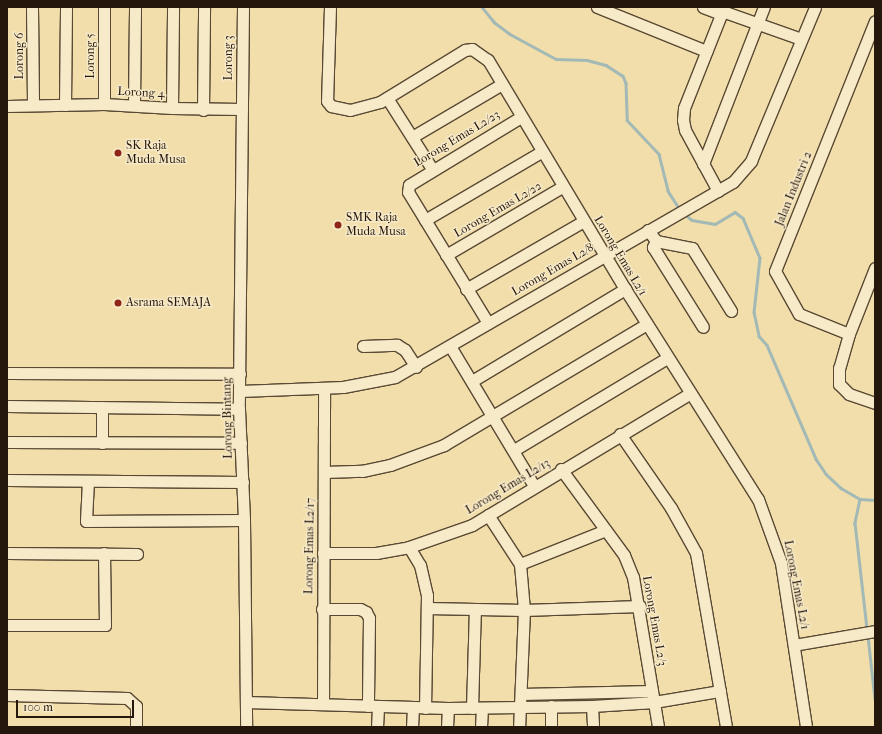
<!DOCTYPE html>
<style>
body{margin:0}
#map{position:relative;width:882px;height:734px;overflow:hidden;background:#f2deab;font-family:"IM FELL French Canon",serif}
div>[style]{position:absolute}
.stream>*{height:2.5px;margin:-1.25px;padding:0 1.25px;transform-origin:1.25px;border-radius:1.25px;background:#a2b9b6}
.roads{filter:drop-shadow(1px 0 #594934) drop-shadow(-1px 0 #594934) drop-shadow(0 1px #594934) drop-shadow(0 -1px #594934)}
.minor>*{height:11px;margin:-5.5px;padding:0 5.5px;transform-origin:5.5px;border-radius:5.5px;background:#f7eac8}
.dots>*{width:11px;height:11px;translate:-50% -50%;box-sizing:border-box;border:2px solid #f7eac8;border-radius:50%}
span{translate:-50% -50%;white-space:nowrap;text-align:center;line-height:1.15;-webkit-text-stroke:3px #f7eac8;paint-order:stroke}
.street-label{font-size:12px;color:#26170d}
.poi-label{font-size:12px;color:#26170d}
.left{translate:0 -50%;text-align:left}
.frame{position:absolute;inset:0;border:8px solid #26170d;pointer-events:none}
.scale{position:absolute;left:16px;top:700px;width:118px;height:18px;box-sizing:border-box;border:2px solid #26170d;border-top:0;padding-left:5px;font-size:12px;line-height:14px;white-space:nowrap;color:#26170d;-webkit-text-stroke:3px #f7eac8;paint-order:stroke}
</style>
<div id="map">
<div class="stream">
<i style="left:482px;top:7px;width:19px;rotate:51deg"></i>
<i style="left:494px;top:22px;width:20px;rotate:37deg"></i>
<i style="left:510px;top:34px;width:52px;rotate:28.5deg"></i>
<i style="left:556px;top:59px;width:31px;rotate:2deg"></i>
<i style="left:587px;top:60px;width:20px;rotate:15deg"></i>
<i style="left:606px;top:65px;width:20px;rotate:33deg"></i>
<i style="left:623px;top:76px;width:8px;rotate:67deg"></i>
<i style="left:626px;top:83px;width:37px;rotate:88deg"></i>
<i style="left:627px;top:120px;width:47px;rotate:46.7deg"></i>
<i style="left:659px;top:154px;width:38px;rotate:76deg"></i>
<i style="left:668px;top:191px;width:17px;rotate:57deg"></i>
<i style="left:687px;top:216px;width:6px;rotate:39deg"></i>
<i style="left:692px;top:220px;width:23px;rotate:10deg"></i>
<i style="left:715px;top:224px;width:23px;rotate:-31deg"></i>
<i style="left:735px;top:212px;width:10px;rotate:37deg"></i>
<i style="left:743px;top:218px;width:43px;rotate:67deg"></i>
<i style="left:760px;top:258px;width:54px;rotate:96.3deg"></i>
<i style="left:754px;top:312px;width:25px;rotate:78deg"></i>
<i style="left:759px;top:336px;width:12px;rotate:48deg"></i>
<i style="left:767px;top:345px;width:124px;rotate:66.7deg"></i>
<i style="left:816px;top:459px;width:18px;rotate:56deg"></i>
<i style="left:826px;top:474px;width:21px;rotate:43deg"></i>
<i style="left:841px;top:488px;width:22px;rotate:30deg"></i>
<i style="left:860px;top:499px;width:15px;rotate:4deg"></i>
<i style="left:860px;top:499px;width:25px;rotate:102deg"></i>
<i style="left:855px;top:523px;width:107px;rotate:83.5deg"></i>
<i style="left:868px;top:636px;width:63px;rotate:83.7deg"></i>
</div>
<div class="roads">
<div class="minor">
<i style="left:32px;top:7px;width:98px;rotate:89.4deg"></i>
<i style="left:104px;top:7px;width:97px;rotate:90deg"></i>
<i style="left:243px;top:7px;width:402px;rotate:90.6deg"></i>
<i style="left:239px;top:409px;width:111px;rotate:87.4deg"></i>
<i style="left:244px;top:520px;width:207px;rotate:89.4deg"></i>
<i style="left:330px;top:7px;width:94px;rotate:91.8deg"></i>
<i style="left:327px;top:101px;width:6px;rotate:51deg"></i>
<i style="left:331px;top:106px;width:19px;rotate:12deg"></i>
<i style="left:350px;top:110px;width:31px;rotate:-15deg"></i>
<i style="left:380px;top:102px;width:100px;rotate:-31.5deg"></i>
<i style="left:465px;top:50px;width:7px;rotate:-8deg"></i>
<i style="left:472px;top:49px;width:19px;rotate:35deg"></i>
<i style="left:488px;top:60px;width:267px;rotate:59.1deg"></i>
<i style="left:625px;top:289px;width:249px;rotate:57.7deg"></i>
<i style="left:758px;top:499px;width:68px;rotate:70.2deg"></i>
<i style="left:781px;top:563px;width:166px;rotate:81.3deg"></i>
<i style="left:597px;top:7px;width:118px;rotate:22deg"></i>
<i style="left:703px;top:7px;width:19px;rotate:21deg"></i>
<i style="left:722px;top:11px;width:84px;rotate:19.5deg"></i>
<i style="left:387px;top:98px;width:84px;rotate:57.6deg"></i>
<i style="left:65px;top:105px;width:98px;rotate:-89.4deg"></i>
<i style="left:134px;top:105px;width:98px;rotate:-89.4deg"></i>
<i style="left:7px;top:106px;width:97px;rotate:-1.2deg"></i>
<i style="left:104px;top:104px;width:68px;rotate:3.4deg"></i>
<i style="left:172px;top:108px;width:101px;rotate:-89.4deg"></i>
<i style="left:172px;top:108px;width:70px;rotate:0.8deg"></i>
<i style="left:203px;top:110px;width:103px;rotate:-89.4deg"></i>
<i style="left:412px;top:137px;width:104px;rotate:-30.5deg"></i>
<i style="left:703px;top:164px;width:168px;rotate:-68.8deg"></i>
<i style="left:718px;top:191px;width:69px;rotate:-118.4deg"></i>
<i style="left:685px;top:130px;width:10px;rotate:-101deg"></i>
<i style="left:683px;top:120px;width:12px;rotate:-85deg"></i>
<i style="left:684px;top:108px;width:109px;rotate:-68.4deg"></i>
<i style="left:425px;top:220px;width:134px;rotate:-30.4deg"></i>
<i style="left:648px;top:230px;width:14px;rotate:54deg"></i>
<i style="left:656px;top:241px;width:37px;rotate:11deg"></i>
<i style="left:692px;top:248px;width:74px;rotate:58.2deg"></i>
<i style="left:656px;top:241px;width:7px;rotate:117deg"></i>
<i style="left:653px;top:247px;width:94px;rotate:58deg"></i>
<i style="left:446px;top:255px;width:134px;rotate:-30.4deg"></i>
<i style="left:875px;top:268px;width:71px;rotate:111.5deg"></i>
<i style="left:849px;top:334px;width:35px;rotate:106deg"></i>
<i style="left:839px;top:368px;width:16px;rotate:90deg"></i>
<i style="left:839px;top:384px;width:14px;rotate:45deg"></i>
<i style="left:849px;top:394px;width:28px;rotate:19deg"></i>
<i style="left:466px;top:289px;width:136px;rotate:-30deg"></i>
<i style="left:488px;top:323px;width:153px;rotate:-121.4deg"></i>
<i style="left:408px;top:192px;width:7px;rotate:-82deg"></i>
<i style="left:409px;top:185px;width:131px;rotate:-31.3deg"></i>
<i style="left:849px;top:334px;width:54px;rotate:-158.2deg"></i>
<i style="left:799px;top:314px;width:49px;rotate:-119.2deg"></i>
<i style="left:775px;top:271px;width:269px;rotate:-68.2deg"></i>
<i style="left:363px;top:346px;width:34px;rotate:-2deg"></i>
<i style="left:397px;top:345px;width:9px;rotate:32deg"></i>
<i style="left:405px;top:350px;width:20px;rotate:57deg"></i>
<i style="left:450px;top:346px;width:163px;rotate:59deg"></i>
<i style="left:7px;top:373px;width:233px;rotate:0.2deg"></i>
<i style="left:472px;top:381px;width:179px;rotate:-31deg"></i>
<i style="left:240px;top:391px;width:103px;rotate:-2.2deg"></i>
<i style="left:343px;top:387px;width:53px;rotate:-10.9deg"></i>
<i style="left:395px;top:377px;width:390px;rotate:-30deg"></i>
<i style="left:733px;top:182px;width:28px;rotate:-49deg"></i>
<i style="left:751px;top:161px;width:167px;rotate:-67.4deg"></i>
<i style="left:7px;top:406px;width:232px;rotate:0.7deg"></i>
<i style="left:620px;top:434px;width:90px;rotate:55.4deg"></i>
<i style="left:671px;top:508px;width:51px;rotate:60.9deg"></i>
<i style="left:696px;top:553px;width:177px;rotate:80.2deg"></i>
<i style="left:7px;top:442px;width:234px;rotate:0.2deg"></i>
<i style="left:102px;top:443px;width:36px;rotate:-90deg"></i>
<i style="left:514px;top:450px;width:179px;rotate:-31deg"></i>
<i style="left:561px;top:469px;width:107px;rotate:53.8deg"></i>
<i style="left:624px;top:555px;width:24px;rotate:68deg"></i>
<i style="left:633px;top:577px;width:152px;rotate:80.5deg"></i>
<i style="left:324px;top:472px;width:38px;rotate:-2deg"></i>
<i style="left:362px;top:471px;width:29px;rotate:-12deg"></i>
<i style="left:390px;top:465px;width:58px;rotate:-20.3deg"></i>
<i style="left:444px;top:445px;width:236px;rotate:-30.8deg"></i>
<i style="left:7px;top:480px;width:236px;rotate:0.5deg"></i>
<i style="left:88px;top:481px;width:40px;rotate:92.9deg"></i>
<i style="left:86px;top:521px;width:158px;rotate:-0.4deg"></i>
<i style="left:488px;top:515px;width:59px;rotate:56.9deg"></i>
<i style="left:520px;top:564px;width:46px;rotate:85deg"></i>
<i style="left:524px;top:610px;width:117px;rotate:92.4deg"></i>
<i style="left:409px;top:547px;width:21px;rotate:59deg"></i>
<i style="left:420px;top:565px;width:31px;rotate:77deg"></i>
<i style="left:427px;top:595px;width:113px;rotate:91deg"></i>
<i style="left:7px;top:553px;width:130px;rotate:0.4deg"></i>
<i style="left:323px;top:553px;width:53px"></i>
<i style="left:376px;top:553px;width:34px;rotate:-10deg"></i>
<i style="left:409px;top:547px;width:67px;rotate:-19.2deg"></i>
<i style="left:472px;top:525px;width:253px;rotate:-31.1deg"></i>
<i style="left:520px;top:564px;width:92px;rotate:-21.6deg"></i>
<i style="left:427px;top:608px;width:97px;rotate:1.2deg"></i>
<i style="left:524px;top:610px;width:116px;rotate:-2deg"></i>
<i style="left:322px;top:609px;width:38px"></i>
<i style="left:360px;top:609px;width:7px;rotate:27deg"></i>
<i style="left:366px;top:612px;width:7px;rotate:63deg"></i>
<i style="left:369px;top:618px;width:88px;rotate:90.7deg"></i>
<i style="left:7px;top:625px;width:98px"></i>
<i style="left:105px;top:625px;width:72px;rotate:-90.8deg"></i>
<i style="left:794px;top:645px;width:82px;rotate:-9.8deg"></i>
<i style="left:521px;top:694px;width:131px;rotate:-1.3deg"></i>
<i style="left:7px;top:695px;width:120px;rotate:1.4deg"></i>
<i style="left:127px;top:698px;width:12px;rotate:42deg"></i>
<i style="left:136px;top:706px;width:21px;rotate:90deg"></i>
<i style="left:246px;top:702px;width:202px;rotate:1.7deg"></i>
<i style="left:448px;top:708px;width:144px;rotate:-0.8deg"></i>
<i style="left:592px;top:706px;width:62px;rotate:-3.7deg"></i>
<i style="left:654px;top:702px;width:67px;rotate:-9.5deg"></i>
<i style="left:323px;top:704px;width:316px;rotate:-89.8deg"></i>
<i style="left:592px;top:706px;width:21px;rotate:87deg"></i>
<i style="left:472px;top:708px;width:99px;rotate:-88.3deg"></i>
<i style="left:377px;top:727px;width:20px;rotate:-87deg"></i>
<i style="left:412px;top:727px;width:20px;rotate:-87deg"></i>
<i style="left:447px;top:727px;width:19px;rotate:-87deg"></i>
<i style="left:481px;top:727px;width:19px;rotate:-87deg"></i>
<i style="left:551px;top:727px;width:21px;rotate:-90deg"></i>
</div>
</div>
<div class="dots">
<i style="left:118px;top:153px;background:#8f2418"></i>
<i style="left:338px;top:225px;background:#8f2418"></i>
<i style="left:118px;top:303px;background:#8f2418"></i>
</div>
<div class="street-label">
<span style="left:20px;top:56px;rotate:-90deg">Lorong 6</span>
<span style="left:91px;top:56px;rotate:-90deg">Lorong 5</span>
<span style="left:229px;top:58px;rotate:-90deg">Lorong 3</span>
<span style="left:141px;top:93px;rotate:3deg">Lorong 4</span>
<span style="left:457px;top:139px;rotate:-31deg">Lorong Emas L2/23</span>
<span style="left:794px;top:189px;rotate:-68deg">Jalan Industri 2</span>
<span style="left:498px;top:210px;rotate:-30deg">Lorong Emas L2/22</span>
<span style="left:620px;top:256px;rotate:59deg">Lorong Emas L2/1</span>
<span style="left:553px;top:270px;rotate:-30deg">Lorong Emas L2/8</span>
<span style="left:228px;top:418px;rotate:-91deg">Lorong Bintang</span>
<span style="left:508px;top:487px;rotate:-31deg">Lorong Emas L2/13</span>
<span style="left:310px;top:546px;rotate:-89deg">Lorong Emas L2/17</span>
<span style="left:796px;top:585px;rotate:79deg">Lorong Emas L2/1</span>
<span style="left:654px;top:621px;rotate:80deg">Lorong Emas L2/3</span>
</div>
<div class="poi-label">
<span class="left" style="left:126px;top:153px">SK Raja<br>Muda Musa</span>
<span class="left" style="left:346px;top:225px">SMK Raja<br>Muda Musa</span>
<span class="left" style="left:126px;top:303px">Asrama SEMAJA</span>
</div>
<div class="frame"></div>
<div class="scale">100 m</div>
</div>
